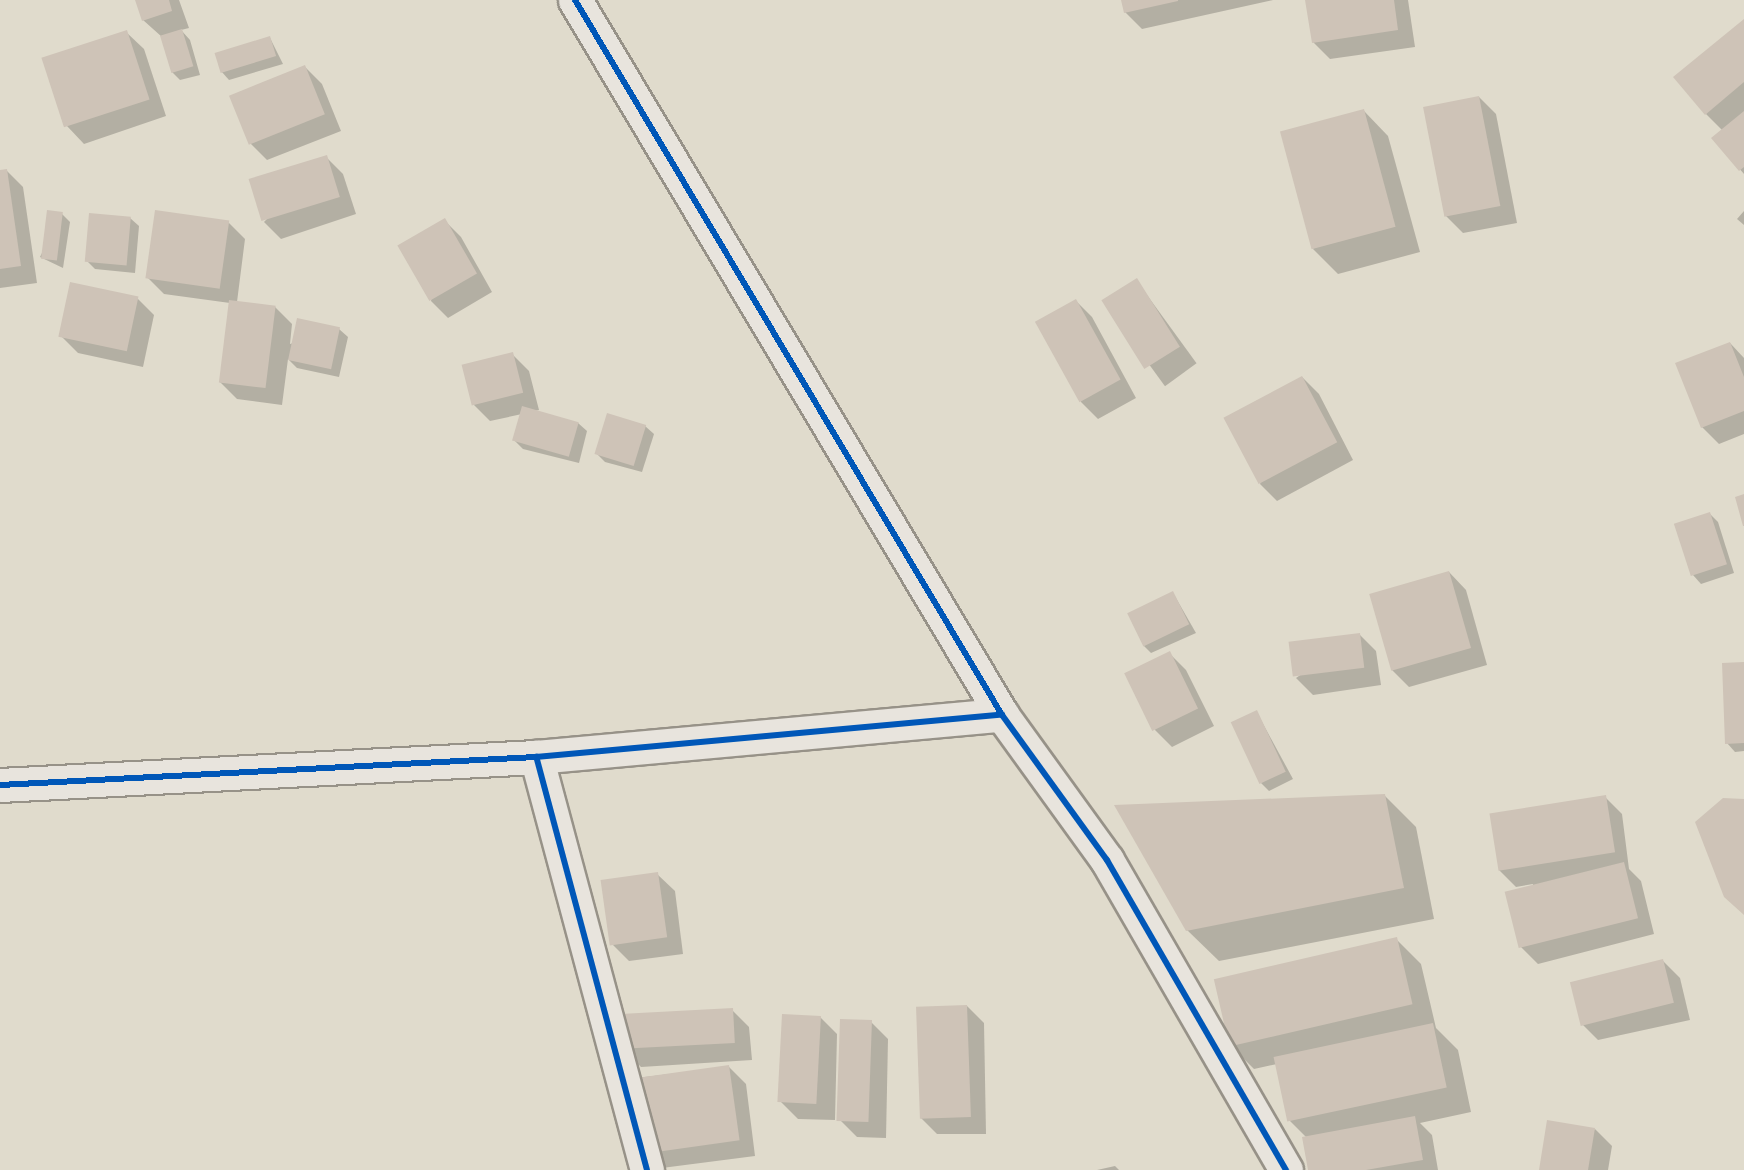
<!DOCTYPE html>
<style>
body{margin:0}
#map{position:relative;width:1744px;height:1170px;overflow:hidden;background:#e0dbcc;font-family:Cardo,serif}
div>[style]{position:absolute}
.shadow>*{inset:0;background:#0003;transform-origin:0 0}
.building>*{inset:0;background:#cec3b7;transform-origin:0 0}
.roads{filter:drop-shadow(2px 0 #979288) drop-shadow(-2px 0 #979288) drop-shadow(0 2px #979288) drop-shadow(0 -2px #979288)}
.street>*{height:33px;margin:-16.5px;padding:0 16.5px;transform-origin:16.5px;border-radius:16.5px;background:#e8e4dd}
.cycleway>*{height:6px;margin:-3px;padding:0 3px;transform-origin:3px;border-radius:3px;background:#0057b8}
span{translate:-50% -50%;white-space:nowrap;text-align:center;line-height:1.15;-webkit-text-stroke:5px #f0ead9;paint-order:stroke}
</style>
<div id="map">
<div class="shadow">
<i style="clip-path:polygon(136px 0,179px 0,189px 28px,181px 30px,190px 40px,200px 75px,180px 80px,172px 72px,162px 37px,143px 20px)"></i>
<i style="clip-path:polygon(1122px 0,1273px 0,1142px 29px,1125px 12px)"></i>
<i style="clip-path:polygon(1307px 0,1408px 0,1415px 47px,1330px 59px,1313px 42px)"></i>
<i style="clip-path:polygon(1744px 21px,1744px 174px,1714px 139px,1723px 131px,1706px 114px)"></i>
<i style="clip-path:polygon(126px 32px,144px 49px,166px 116px,84px 144px,67px 126px)"></i>
<i style="clip-path:polygon(270px 38px,283px 64px,229px 80px,221px 71px)"></i>
<i style="clip-path:polygon(305px 67px,322px 84px,341px 131px,267px 160px,250px 143px)"></i>
<i style="clip-path:polygon(1479px 97px,1496px 114px,1517px 223px,1463px 233px,1446px 216px)"></i>
<i style="clip-path:polygon(1364px 111px,1388px 136px,1420px 252px,1338px 274px,1313px 249px)"></i>
<i style="clip-path:polygon(326px 157px,343px 174px,356px 214px,281px 239px,264px 222px)"></i>
<i style="clip-path:polygon(6px 170px,23px 187px,37px 283px,0 288px,0 171px)"></i>
<i style="clip-path:polygon(1744px 211px,1744px 225px,1737px 219px)"></i>
<i style="clip-path:polygon(62px 214px,70px 222px,63px 268px,40px 257px)"></i>
<i style="clip-path:polygon(130px 218px,139px 226px,135px 273px,95px 269px,87px 261px)"></i>
<i style="clip-path:polygon(444px 220px,461px 237px,492px 292px,448px 318px,431px 301px)"></i>
<i style="clip-path:polygon(228px 222px,245px 239px,237px 302px,275px 307px,292px 324px,290px 344px,339px 329px,348px 337px,339px 377px,297px 368px,288px 359px,282px 405px,237px 399px,220px 382px,230px 303px,164px 294px,147px 277px)"></i>
<i style="left:1136px;top:280px;width:103px;height:39px;rotate:54deg"></i>
<i style="clip-path:polygon(137px 298px,154px 315px,143px 367px,78px 353px,61px 336px)"></i>
<i style="clip-path:polygon(1075px 300px,1092px 317px,1136px 398px,1098px 419px,1081px 402px)"></i>
<i style="clip-path:polygon(1730px 343px,1744px 358px,1744px 434px,1719px 444px,1702px 427px)"></i>
<i style="clip-path:polygon(512px 354px,529px 371px,539px 410px,534px 411px,578px 423px,587px 431px,579px 463px,523px 449px,514px 440px,522px 414px,490px 421px,473px 404px)"></i>
<i style="clip-path:polygon(1302px 377px,1319px 394px,1353px 460px,1277px 501px,1260px 484px)"></i>
<i style="clip-path:polygon(645px 426px,654px 434px,642px 472px,605px 462px,597px 454px)"></i>
<i style="clip-path:polygon(1710px 514px,1718px 522px,1734px 573px,1701px 584px,1693px 575px)"></i>
<i style="clip-path:polygon(1449px 572px,1466px 590px,1487px 665px,1409px 687px,1392px 670px)"></i>
<i style="clip-path:polygon(1173px 593px,1196px 633px,1151px 653px,1143px 645px)"></i>
<i style="clip-path:polygon(1359px 634px,1376px 651px,1381px 685px,1313px 695px,1296px 678px)"></i>
<i style="clip-path:polygon(1169px 653px,1186px 670px,1214px 726px,1172px 747px,1155px 730px)"></i>
<i style="clip-path:polygon(1744px 663px,1744px 751px,1735px 752px,1727px 743px)"></i>
<i style="clip-path:polygon(1256px 711px,1293px 779px,1269px 791px,1261px 783px)"></i>
<i style="clip-path:polygon(1385px 796px,1416px 827px,1434px 919px,1219px 961px,1187px 930px)"></i>
<i style="clip-path:polygon(1605px 797px,1622px 814px,1629px 869px,1641px 881px,1654px 934px,1538px 964px,1521px 947px,1533px 884px,1516px 887px,1499px 870px)"></i>
<i style="clip-path:polygon(657px 874px,675px 891px,683px 954px,629px 961px,612px 944px)"></i>
<i style="clip-path:polygon(1396px 939px,1421px 964px,1436px 1028px,1458px 1050px,1471px 1112px,1420px 1123px,1432px 1135px,1438px 1170px,1310px 1170px,1306px 1137px,1289px 1120px,1277px 1064px,1254px 1069px,1229px 1044px)"></i>
<i style="clip-path:polygon(1663px 961px,1680px 978px,1690px 1020px,1598px 1040px,1581px 1023px)"></i>
<i style="clip-path:polygon(967px 1006px,984px 1023px,986px 1134px,937px 1134px,920px 1117px)"></i>
<i style="clip-path:polygon(732px 1010px,749px 1027px,752px 1060px,641px 1067px,624px 1050px)"></i>
<i style="clip-path:polygon(820px 1017px,837px 1034px,835px 1120px,798px 1119px,781px 1102px)"></i>
<i style="clip-path:polygon(871px 1022px,888px 1039px,886px 1138px,857px 1137px,840px 1120px)"></i>
<i style="clip-path:polygon(729px 1067px,746px 1084px,755px 1156px,654px 1169px,628px 1079px)"></i>
<i style="clip-path:polygon(1595px 1129px,1612px 1146px,1608px 1170px,1541px 1170px)"></i>
<i style="clip-path:polygon(1115px 1166px,1119px 1170px,1097px 1170px)"></i>
</div>
<div class="building">
<i style="clip-path:polygon(135px 0,169px 0,172px 11px,142px 21px)"></i>
<i style="clip-path:polygon(1121px 0,1178px 0,1178px 1px,1124px 13px)"></i>
<i style="clip-path:polygon(1305px 0,1394px 0,1398px 30px,1312px 43px)"></i>
<i style="clip-path:polygon(1744px 19px,1744px 82px,1705px 115px,1673px 77px)"></i>
<i style="left:182px;top:29px;width:39px;height:23px;rotate:73deg"></i>
<i style="left:127px;top:30px;width:73px;height:90px;rotate:72deg"></i>
<i style="left:270px;top:36px;width:21px;height:58px;rotate:73deg"></i>
<i style="left:305px;top:65px;width:53px;height:82px;rotate:68deg"></i>
<i style="left:1479px;top:96px;width:112px;height:57px;rotate:79deg"></i>
<i style="left:1364px;top:109px;width:122px;height:87px;rotate:75deg"></i>
<i style="clip-path:polygon(1744px 111px,1744px 167px,1739px 171px,1711px 138px)"></i>
<i style="left:327px;top:155px;width:44px;height:82px;rotate:73deg"></i>
<i style="clip-path:polygon(7px 169px,21px 266px,0 269px,0 170px)"></i>
<i style="left:47px;top:210px;width:16px;height:49px;rotate:7deg"></i>
<i style="left:155px;top:210px;width:75px;height:69px;rotate:8deg"></i>
<i style="left:89px;top:213px;width:42px;height:49px;rotate:5deg"></i>
<i style="left:445px;top:218px;width:64px;height:55px;rotate:60deg"></i>
<i style="left:1137px;top:278px;width:81px;height:42px;rotate:58deg"></i>
<i style="left:70px;top:282px;width:70px;height:56px;rotate:12deg"></i>
<i style="left:1076px;top:299px;width:92px;height:47px;rotate:61deg"></i>
<i style="left:229px;top:300px;width:47px;height:83px;rotate:7deg"></i>
<i style="left:297px;top:318px;width:44px;height:43px;rotate:12deg"></i>
<i style="clip-path:polygon(1730px 342px,1744px 377px,1744px 411px,1701px 428px,1675px 363px)"></i>
<i style="left:513px;top:352px;width:42px;height:53px;rotate:76deg"></i>
<i style="left:1302px;top:376px;width:75px;height:89px;rotate:62deg"></i>
<i style="left:522px;top:406px;width:59px;height:36px;rotate:16deg"></i>
<i style="left:607px;top:413px;width:41px;height:43px;rotate:17deg"></i>
<i style="clip-path:polygon(1744px 494px,1744px 526px,1743px 526px,1735px 497px)"></i>
<i style="left:1710px;top:512px;width:55px;height:38px;rotate:72deg"></i>
<i style="left:1449px;top:571px;width:80px;height:83px;rotate:74deg"></i>
<i style="left:1173px;top:591px;width:37px;height:51px;rotate:64deg"></i>
<i style="left:1360px;top:633px;width:35px;height:72px;rotate:83deg"></i>
<i style="left:1170px;top:651px;width:64px;height:51px;rotate:64deg"></i>
<i style="clip-path:polygon(1744px 662px,1744px 743px,1725px 744px,1722px 663px)"></i>
<i style="left:1257px;top:710px;width:68px;height:29px;rotate:65deg"></i>
<i style="clip-path:polygon(1385px 794px,1404px 888px,1186px 931px,1114px 805px)"></i>
<i style="left:1606px;top:795px;width:58px;height:118px;rotate:81deg"></i>
<i style="clip-path:polygon(1723px 798px,1744px 799px,1744px 915px,1724px 897px,1695px 822px)"></i>
<i style="left:1624px;top:862px;width:58px;height:123px;rotate:76deg"></i>
<i style="left:658px;top:872px;width:66px;height:58px;rotate:82deg"></i>
<i style="left:1397px;top:937px;width:69px;height:188px;rotate:77deg"></i>
<i style="left:1663px;top:959px;width:45px;height:96px;rotate:76deg"></i>
<i style="left:967px;top:1005px;width:112px;height:51px;rotate:88deg"></i>
<i style="left:733px;top:1008px;width:35px;height:113px;rotate:87deg"></i>
<i style="left:782px;top:1014px;width:39px;height:88px;rotate:3deg"></i>
<i style="left:840px;top:1019px;width:32px;height:102px;rotate:2deg"></i>
<i style="left:1433px;top:1023px;width:66px;height:163px;rotate:78deg"></i>
<i style="left:729px;top:1065px;width:76px;height:104px;rotate:82deg"></i>
<i style="clip-path:polygon(1415px 1116px,1423px 1160px,1366px 1170px,1308px 1170px,1302px 1137px)"></i>
<i style="clip-path:polygon(1547px 1120px,1595px 1128px,1588px 1170px,1539px 1170px)"></i>
</div>
<div class="roads">
<div class="street">
<i style="left:575px;top:0;width:833px;rotate:59.15deg"></i>
<i style="left:1002px;top:715px;width:179px;rotate:54.1deg"></i>
<i style="left:1107px;top:860px;width:358px;rotate:60deg"></i>
<i style="left:0;top:785px;width:537px;rotate:-2.99deg"></i>
<i style="left:647px;top:1170px;width:428px;rotate:-105deg"></i>
<i style="left:536px;top:757px;width:468px;rotate:-5.2deg"></i>
</div>
</div>
<div class="cycleway">
<i style="left:575px;top:0;width:833px;rotate:59.15deg"></i>
<i style="left:1002px;top:715px;width:179px;rotate:54.1deg"></i>
<i style="left:1107px;top:860px;width:358px;rotate:60deg"></i>
<i style="left:0;top:785px;width:537px;rotate:-2.99deg"></i>
<i style="left:647px;top:1170px;width:428px;rotate:-105deg"></i>
<i style="left:536px;top:757px;width:468px;rotate:-5.2deg"></i>
</div>
</div>
